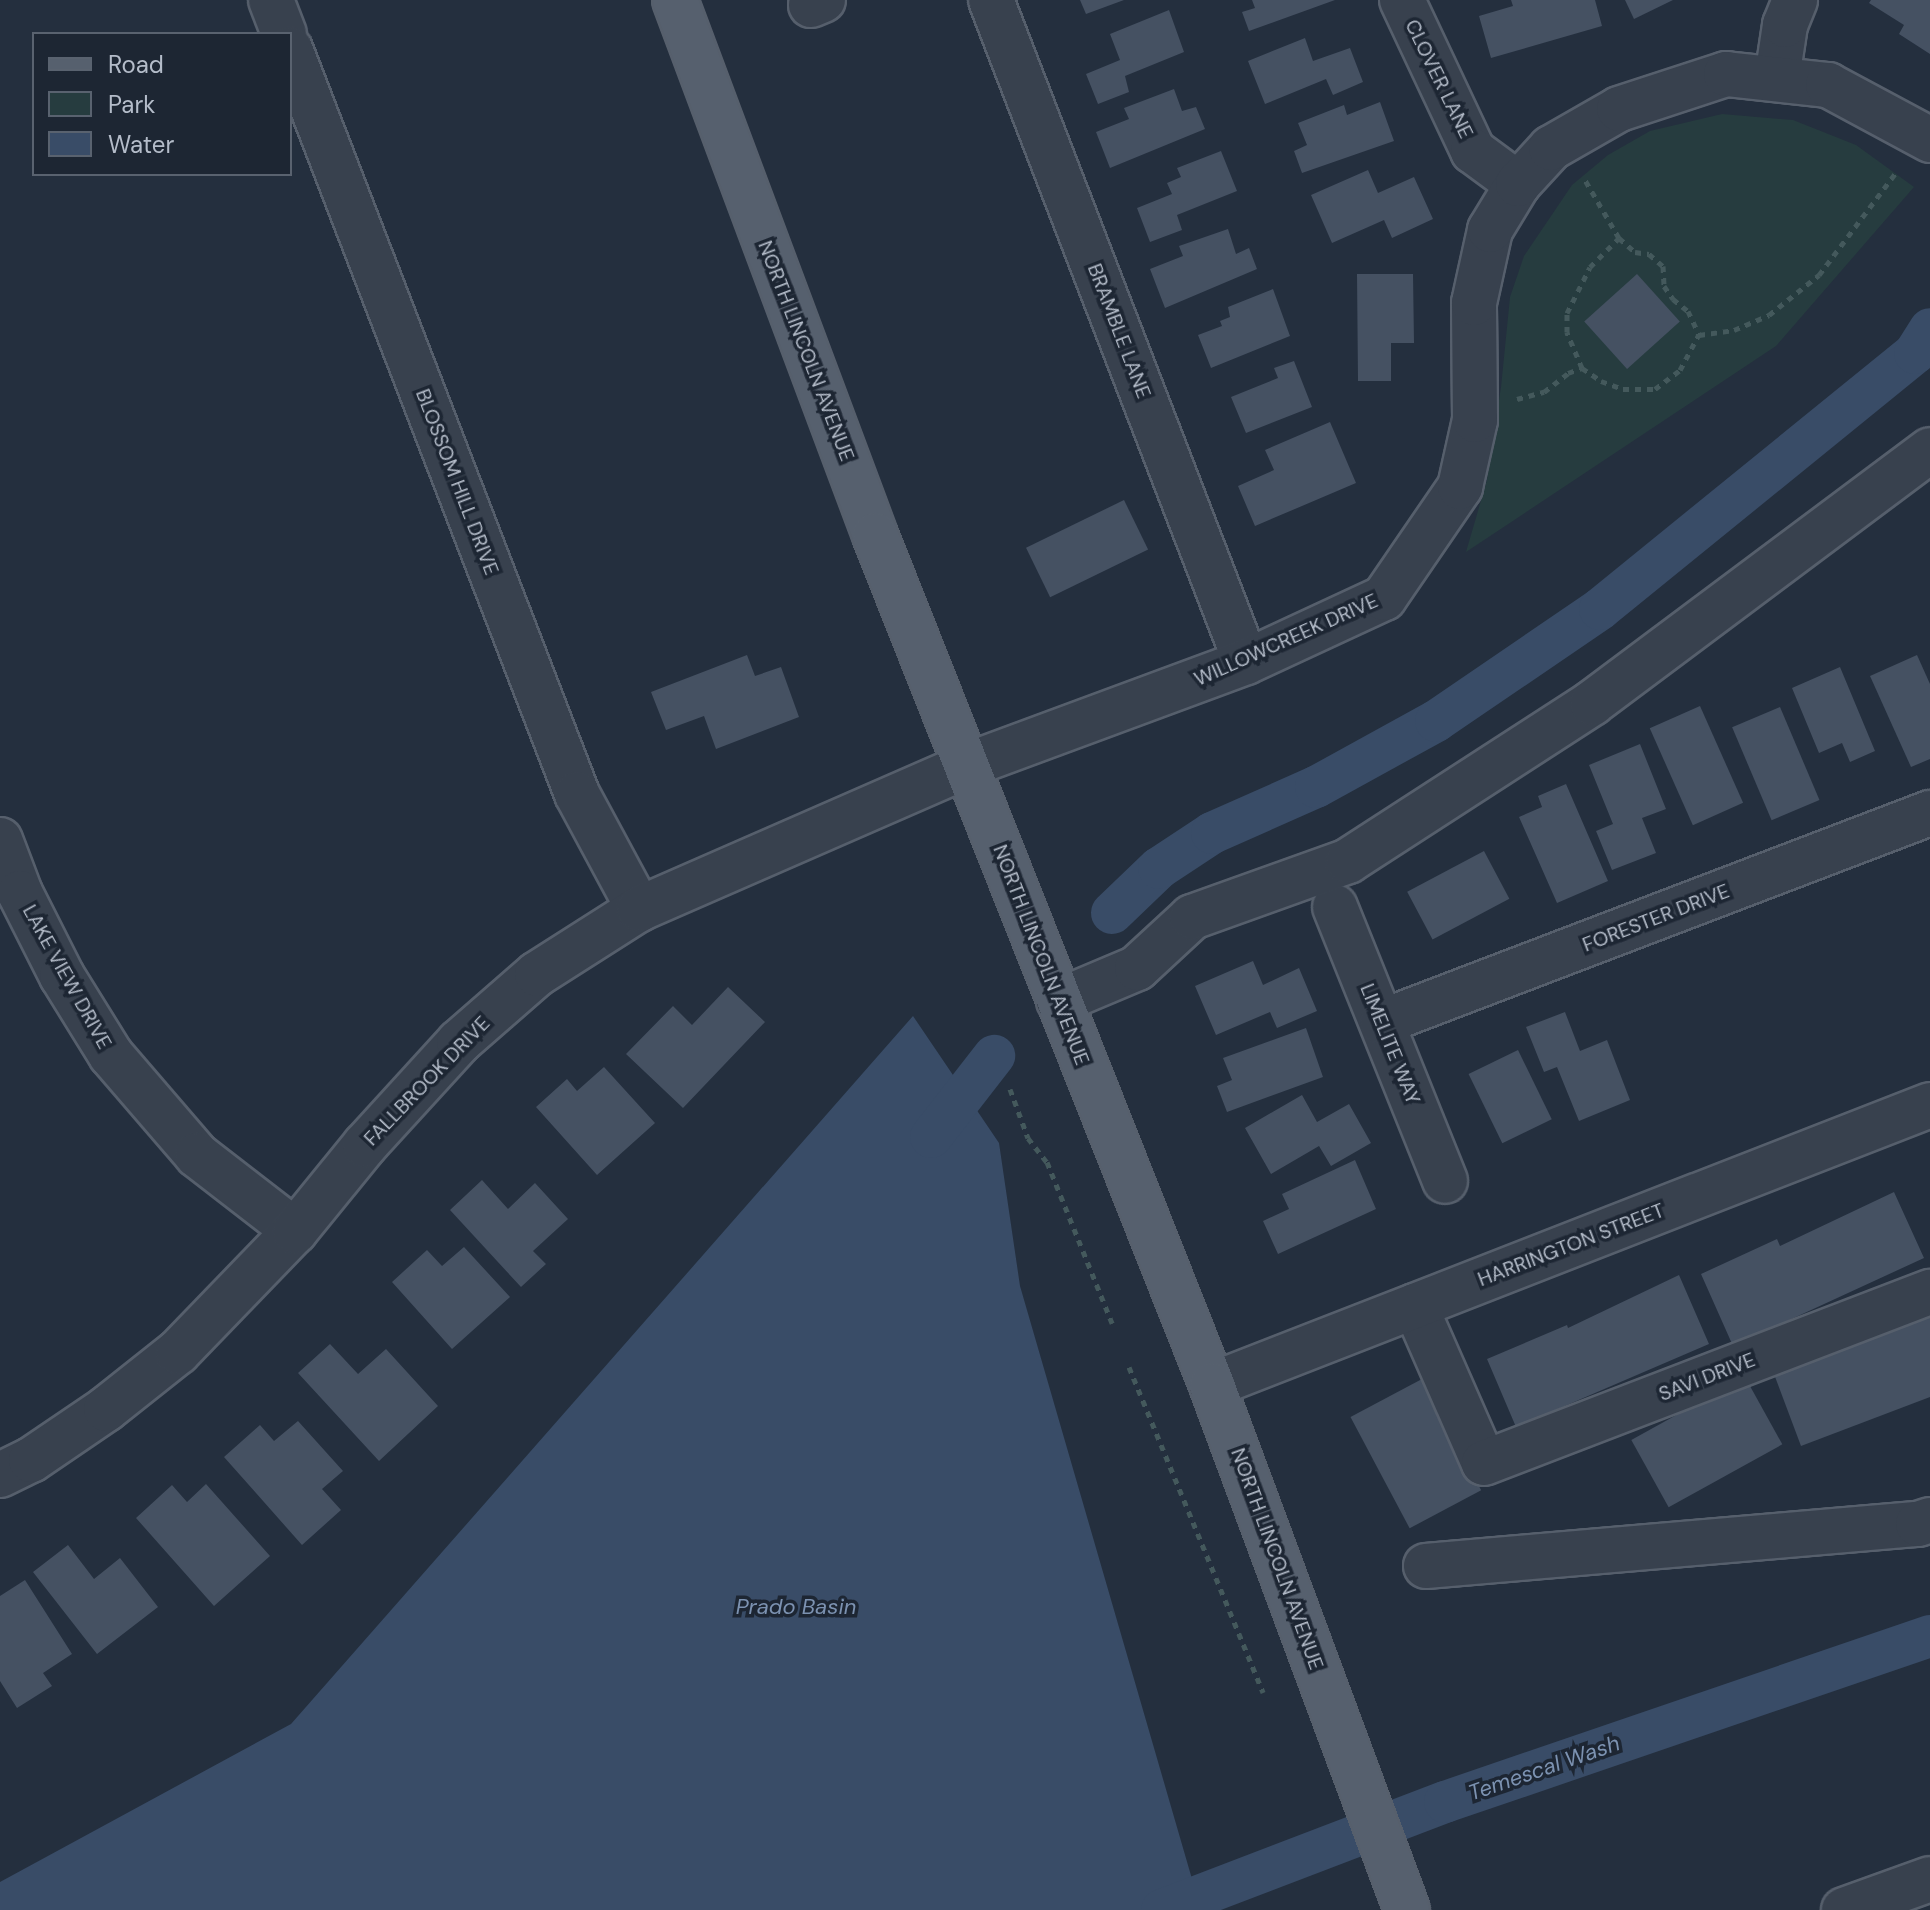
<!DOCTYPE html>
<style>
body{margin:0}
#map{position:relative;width:1930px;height:1910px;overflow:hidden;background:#242f3e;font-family:"DM Sans",sans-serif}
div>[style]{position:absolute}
.green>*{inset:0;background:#263c3f}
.water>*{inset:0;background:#394c67}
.canal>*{height:42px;margin:-21px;padding:0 21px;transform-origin:21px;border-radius:21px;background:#394c67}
.building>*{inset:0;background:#455162;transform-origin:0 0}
.path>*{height:5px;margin-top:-2.5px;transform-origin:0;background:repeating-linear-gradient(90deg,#44595c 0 6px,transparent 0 12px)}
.roads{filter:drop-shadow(2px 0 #565f6c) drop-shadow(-2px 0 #565f6c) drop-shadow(0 2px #565f6c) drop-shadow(0 -2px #565f6c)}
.minor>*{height:44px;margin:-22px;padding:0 22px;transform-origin:22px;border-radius:22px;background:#38414e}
.major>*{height:44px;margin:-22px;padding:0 22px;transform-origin:22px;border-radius:22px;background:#56606e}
span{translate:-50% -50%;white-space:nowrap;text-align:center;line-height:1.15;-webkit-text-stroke:7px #1d2633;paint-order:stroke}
.street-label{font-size:20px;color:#b4bcc9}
.water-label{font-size:22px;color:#7c92b1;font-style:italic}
.legend{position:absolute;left:32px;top:32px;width:260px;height:144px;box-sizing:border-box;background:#1d2633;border:2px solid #59626f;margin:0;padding:10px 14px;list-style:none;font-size:24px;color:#b4bcc9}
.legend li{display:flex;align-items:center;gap:16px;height:40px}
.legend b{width:40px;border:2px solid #59626f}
</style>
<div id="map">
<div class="green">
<i style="clip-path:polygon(1722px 114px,1793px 120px,1856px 145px,1914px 187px,1776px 346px,1466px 552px,1487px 480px,1501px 387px,1510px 297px,1524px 256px,1572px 185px,1608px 155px,1650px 131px)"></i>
</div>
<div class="water">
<i style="clip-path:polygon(913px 1016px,999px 1143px,1020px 1286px,1201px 1910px,0 1910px,0 1882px,291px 1724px)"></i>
</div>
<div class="canal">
<i style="left:1112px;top:913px;width:65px;rotate:-43.8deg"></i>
<i style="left:1159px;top:868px;width:64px;rotate:-33.4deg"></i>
<i style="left:1212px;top:833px;width:114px;rotate:-23.9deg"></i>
<i style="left:1316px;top:787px;width:137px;rotate:-28.8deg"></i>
<i style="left:1436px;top:721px;width:199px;rotate:-34.3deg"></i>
<i style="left:1600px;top:609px;width:406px;rotate:-39.1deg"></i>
<i style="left:1915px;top:353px;width:28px;rotate:-58deg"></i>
<i style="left:931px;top:1137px;width:103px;rotate:-52.1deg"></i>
<i style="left:1162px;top:1910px;width:303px;rotate:-20.9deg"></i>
<i style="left:1445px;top:1802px;width:513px;rotate:-18.89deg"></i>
</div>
<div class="building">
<i style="clip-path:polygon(1080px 0,1124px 0,1086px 14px)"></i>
<i style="clip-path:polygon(1252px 0,1335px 0,1249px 31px,1242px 12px,1255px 8px)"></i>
<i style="clip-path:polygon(1511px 0,1595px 0,1602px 26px,1491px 58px,1479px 16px,1513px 6px)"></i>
<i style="clip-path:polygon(1625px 0,1673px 0,1634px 19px)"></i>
<i style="clip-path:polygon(1871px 0,1930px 0,1930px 54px,1899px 34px,1904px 25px,1869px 3px)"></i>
<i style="clip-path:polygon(1169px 10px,1184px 52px,1125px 76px,1129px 92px,1098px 104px,1086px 74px,1120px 60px,1110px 34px)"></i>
<i style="clip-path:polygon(1305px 38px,1313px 61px,1350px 48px,1363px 82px,1333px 95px,1326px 79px,1265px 104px,1248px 61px)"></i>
<i style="clip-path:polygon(1174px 89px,1182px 111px,1196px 107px,1205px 129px,1110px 168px,1096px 132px,1129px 119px,1124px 108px)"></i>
<i style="clip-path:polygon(1380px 102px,1394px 141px,1302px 173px,1294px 151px,1307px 145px,1298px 123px,1344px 105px,1347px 115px)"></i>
<i style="clip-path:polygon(1221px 151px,1237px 191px,1177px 215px,1182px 230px,1150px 242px,1137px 208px,1172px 194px,1167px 183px,1181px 177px,1177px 168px)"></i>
<i style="clip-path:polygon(1368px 170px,1378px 193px,1414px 177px,1433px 219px,1392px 238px,1384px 220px,1332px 243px,1311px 195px)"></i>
<i style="clip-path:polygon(1228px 229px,1236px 254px,1249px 248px,1257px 269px,1165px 308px,1150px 269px,1183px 256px,1179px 246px)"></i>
<i style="clip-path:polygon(1357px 274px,1413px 274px,1414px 343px,1391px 343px,1391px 381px,1358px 381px)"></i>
<i style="left:1637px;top:274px;width:64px;height:71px;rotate:48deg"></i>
<i style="clip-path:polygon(1273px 289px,1290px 336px,1211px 368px,1198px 335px,1222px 326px,1220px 321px,1230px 317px,1228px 307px)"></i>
<i style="clip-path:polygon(1294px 361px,1312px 407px,1246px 433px,1231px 397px,1278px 378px,1274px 368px)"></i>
<i style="clip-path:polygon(1330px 422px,1356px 483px,1255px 526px,1238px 486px,1274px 470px,1265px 450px)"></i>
<i style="left:1124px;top:500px;width:55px;height:109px;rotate:64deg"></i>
<i style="clip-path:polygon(747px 655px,755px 676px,781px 667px,799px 717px,716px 749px,704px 716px,666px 730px,651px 692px)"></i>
<i style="clip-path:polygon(1917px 655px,1930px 684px,1930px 759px,1911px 767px,1870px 676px)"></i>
<i style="clip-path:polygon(1840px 667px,1875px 751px,1850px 762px,1842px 743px,1819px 753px,1792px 688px)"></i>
<i style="left:1700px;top:706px;width:106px;height:55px;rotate:66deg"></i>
<i style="left:1780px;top:707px;width:101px;height:52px;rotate:67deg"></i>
<i style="clip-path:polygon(1640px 744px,1666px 809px,1642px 818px,1656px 853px,1612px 870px,1596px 831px,1613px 824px,1589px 765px)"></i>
<i style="clip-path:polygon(1566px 784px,1608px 881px,1557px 903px,1519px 817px,1542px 807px,1538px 796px)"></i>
<i style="left:1484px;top:851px;width:54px;height:87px;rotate:62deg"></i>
<i style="clip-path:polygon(1253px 961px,1263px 985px,1299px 968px,1317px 1011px,1277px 1028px,1270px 1012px,1216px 1035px,1195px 986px)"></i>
<i style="clip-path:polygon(728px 987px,765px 1022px,683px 1108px,626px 1054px,673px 1006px,692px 1025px)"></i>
<i style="clip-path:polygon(1565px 1012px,1580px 1051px,1607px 1040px,1630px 1100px,1579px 1121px,1557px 1067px,1544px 1072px,1526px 1027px)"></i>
<i style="clip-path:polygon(1306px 1028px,1323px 1077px,1227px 1112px,1217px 1086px,1232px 1080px,1223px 1058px)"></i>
<i style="left:1518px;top:1050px;width:77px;height:55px;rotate:64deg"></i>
<i style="clip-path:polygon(604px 1067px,655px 1123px,597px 1175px,536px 1107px,567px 1079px,577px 1091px)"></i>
<i style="clip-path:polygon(1302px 1095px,1317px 1122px,1349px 1104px,1371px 1143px,1331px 1166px,1319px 1146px,1271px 1174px,1245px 1128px)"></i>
<i style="clip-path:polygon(1355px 1160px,1376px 1209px,1278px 1254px,1263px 1221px,1289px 1209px,1282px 1194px)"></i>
<i style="clip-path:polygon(482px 1180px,508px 1209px,535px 1183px,568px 1219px,533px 1251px,546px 1264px,521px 1287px,450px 1210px)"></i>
<i style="clip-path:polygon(1894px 1192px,1924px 1258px,1733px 1346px,1701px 1274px,1777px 1239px,1780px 1246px)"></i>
<i style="clip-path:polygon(464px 1247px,510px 1297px,452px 1349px,392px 1282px,427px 1250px,442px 1266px)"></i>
<i style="clip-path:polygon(1679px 1275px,1709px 1344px,1516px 1427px,1487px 1359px,1567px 1325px,1568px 1328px)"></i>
<i style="clip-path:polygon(1930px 1315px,1930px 1397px,1801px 1446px,1774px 1374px)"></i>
<i style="clip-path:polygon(330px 1344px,358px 1374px,386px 1349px,438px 1406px,379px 1461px,298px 1373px)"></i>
<i style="left:1745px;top:1377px;width:77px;height:130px;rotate:61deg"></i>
<i style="left:1422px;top:1379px;width:126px;height:81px;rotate:62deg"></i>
<i style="clip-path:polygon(298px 1421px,343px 1471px,322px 1489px,341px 1510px,302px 1545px,224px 1457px,260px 1425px,274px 1441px)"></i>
<i style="clip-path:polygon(206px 1484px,270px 1556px,214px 1606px,136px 1518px,172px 1485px,187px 1502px)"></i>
<i style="clip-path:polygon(68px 1545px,94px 1579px,120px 1558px,158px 1607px,97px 1654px,33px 1572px)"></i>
<i style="clip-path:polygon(25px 1580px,72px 1654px,43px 1673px,52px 1686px,17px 1708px,0 1681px,0 1596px)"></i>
</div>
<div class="path">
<i style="left:1619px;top:238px;width:21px;rotate:41deg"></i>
<i style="left:1635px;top:252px;width:14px;rotate:8deg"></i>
<i style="left:1649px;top:254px;width:18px;rotate:41deg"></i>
<i style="left:1663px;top:266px;width:20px;rotate:87deg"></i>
<i style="left:1664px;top:286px;width:16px;rotate:55deg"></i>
<i style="left:1673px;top:299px;width:19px;rotate:39deg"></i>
<i style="left:1688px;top:311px;width:26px;rotate:65deg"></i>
<i style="left:1582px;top:368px;width:39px;rotate:-113deg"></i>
<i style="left:1567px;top:332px;width:19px;rotate:-90deg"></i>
<i style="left:1567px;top:313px;width:51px;rotate:-63.4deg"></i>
<i style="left:1590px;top:267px;width:41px;rotate:-45deg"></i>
<i style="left:1619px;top:238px;width:69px;rotate:-120.3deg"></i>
<i style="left:1517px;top:399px;width:28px;rotate:-15deg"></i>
<i style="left:1544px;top:392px;width:31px;rotate:-38deg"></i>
<i style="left:1568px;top:373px;width:15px;rotate:-20deg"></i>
<i style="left:1582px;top:368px;width:23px;rotate:34deg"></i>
<i style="left:1601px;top:381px;width:23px;rotate:20deg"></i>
<i style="left:1623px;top:389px;width:32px"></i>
<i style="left:1655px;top:389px;width:31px;rotate:-37deg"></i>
<i style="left:1680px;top:370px;width:40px;rotate:-62deg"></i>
<i style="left:1699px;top:335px;width:35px;rotate:-8deg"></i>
<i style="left:1734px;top:330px;width:38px;rotate:-23deg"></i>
<i style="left:1769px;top:315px;width:64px;rotate:-38.7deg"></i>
<i style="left:1819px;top:275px;width:130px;rotate:-53.1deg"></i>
<i style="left:1010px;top:1089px;width:52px;rotate:69.8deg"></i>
<i style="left:1028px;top:1138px;width:31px;rotate:52deg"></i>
<i style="left:1047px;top:1162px;width:174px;rotate:68deg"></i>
<i style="left:1129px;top:1367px;width:352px;rotate:67.6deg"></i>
</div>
<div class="roads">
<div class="minor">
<i style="left:271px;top:0;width:36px;rotate:69deg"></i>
<i style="left:991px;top:0;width:709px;rotate:68.93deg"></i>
<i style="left:1402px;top:0;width:167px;rotate:64.8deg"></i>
<i style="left:1473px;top:151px;width:56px;rotate:36.3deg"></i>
<i style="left:811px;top:5px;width:13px;rotate:-23deg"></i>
<i style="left:290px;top:49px;width:798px;rotate:68.93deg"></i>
<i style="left:577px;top:794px;width:131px;rotate:61.7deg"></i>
<i style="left:1777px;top:78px;width:54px;rotate:-81.4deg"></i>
<i style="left:1785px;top:25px;width:27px;rotate:-68deg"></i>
<i style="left:0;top:840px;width:57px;rotate:69.3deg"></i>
<i style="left:20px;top:893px;width:93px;rotate:63.2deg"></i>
<i style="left:62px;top:976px;width:93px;rotate:58.2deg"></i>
<i style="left:111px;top:1055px;width:132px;rotate:49.3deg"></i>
<i style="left:197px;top:1155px;width:124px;rotate:37.8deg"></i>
<i style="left:1335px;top:907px;width:295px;rotate:68.1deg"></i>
<i style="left:1059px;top:1001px;width:85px;rotate:-22.9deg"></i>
<i style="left:1137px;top:968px;width:75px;rotate:-42.8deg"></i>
<i style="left:1192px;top:917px;width:166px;rotate:-19.7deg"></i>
<i style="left:1348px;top:861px;width:291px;rotate:-32.9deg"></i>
<i style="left:1592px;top:703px;width:422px;rotate:-36.8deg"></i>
<i style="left:1382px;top:1022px;width:587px;rotate:-20.88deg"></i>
<i style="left:1415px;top:1306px;width:171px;rotate:66.3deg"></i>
<i style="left:1484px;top:1463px;width:478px;rotate:-21deg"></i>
<i style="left:1212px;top:1385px;width:771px;rotate:-21.3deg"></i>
<i style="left:0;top:1475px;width:34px;rotate:-26deg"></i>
<i style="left:31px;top:1460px;width:91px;rotate:-34.2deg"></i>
<i style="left:106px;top:1409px;width:92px;rotate:-38.4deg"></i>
<i style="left:178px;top:1352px;width:168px;rotate:-46deg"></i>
<i style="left:295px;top:1231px;width:111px;rotate:-50.9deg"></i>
<i style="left:365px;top:1145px;width:139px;rotate:-47.6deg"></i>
<i style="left:459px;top:1042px;width:103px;rotate:-41.1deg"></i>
<i style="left:537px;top:974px;width:121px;rotate:-32.5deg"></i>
<i style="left:639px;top:909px;width:359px;rotate:-23.6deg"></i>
<i style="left:968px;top:765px;width:296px;rotate:-20.3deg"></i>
<i style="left:1246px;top:662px;width:152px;rotate:-24.9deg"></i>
<i style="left:1384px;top:598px;width:135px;rotate:-55.6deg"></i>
<i style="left:1460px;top:487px;width:69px;rotate:-77.4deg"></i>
<i style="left:1475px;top:420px;width:117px;rotate:-90.5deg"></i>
<i style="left:1474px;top:303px;width:75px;rotate:-77.6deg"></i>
<i style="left:1490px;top:230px;width:54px;rotate:-58.7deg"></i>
<i style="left:1518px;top:184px;width:49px;rotate:-47.5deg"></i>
<i style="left:1551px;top:148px;width:78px;rotate:-29.8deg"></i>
<i style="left:1619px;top:109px;width:113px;rotate:-18.1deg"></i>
<i style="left:1726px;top:74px;width:103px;rotate:6.2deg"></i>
<i style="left:1828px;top:85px;width:116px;rotate:28.3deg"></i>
<i style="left:1426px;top:1566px;width:494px;rotate:-4.9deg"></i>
<i style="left:1918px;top:1524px;width:13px;rotate:-18deg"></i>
<i style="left:1844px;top:1910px;width:91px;rotate:-19.8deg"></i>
</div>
<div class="major">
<i style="left:675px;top:0;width:571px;rotate:69.5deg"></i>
<i style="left:875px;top:535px;width:914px;rotate:68.37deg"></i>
<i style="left:1212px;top:1385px;width:560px;rotate:69.62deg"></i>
</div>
</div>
<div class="street-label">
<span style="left:1439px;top:79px;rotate:64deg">CLOVER LANE</span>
<span style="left:1119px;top:331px;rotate:69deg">BRAMBLE LANE</span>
<span style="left:806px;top:351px;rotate:69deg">NORTH LINCOLN AVENUE</span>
<span style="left:457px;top:482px;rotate:69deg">BLOSSOM HILL DRIVE</span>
<span style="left:1286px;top:640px;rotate:-24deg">WILLOWCREEK DRIVE</span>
<span style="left:1656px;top:918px;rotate:-21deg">FORESTER DRIVE</span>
<span style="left:1041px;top:955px;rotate:69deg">NORTH LINCOLN AVENUE</span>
<span style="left:67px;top:977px;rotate:61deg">LAKE VIEW DRIVE</span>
<span style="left:1390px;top:1044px;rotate:68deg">LIMELITE WAY</span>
<span style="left:427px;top:1081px;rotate:-46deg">FALLBROOK DRIVE</span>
<span style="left:1571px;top:1245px;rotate:-21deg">HARRINGTON STREET</span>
<span style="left:1707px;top:1377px;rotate:-21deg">SAVI DRIVE</span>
<span style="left:1277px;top:1559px;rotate:70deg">NORTH LINCOLN AVENUE</span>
</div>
<div class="water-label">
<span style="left:796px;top:1607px">Prado Basin</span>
<span style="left:1544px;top:1768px;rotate:-19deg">Temescal Wash</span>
</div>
<ul class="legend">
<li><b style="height:10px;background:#56606e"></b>Road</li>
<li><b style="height:22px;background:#263c3f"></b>Park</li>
<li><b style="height:22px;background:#394c67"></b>Water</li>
</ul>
</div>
